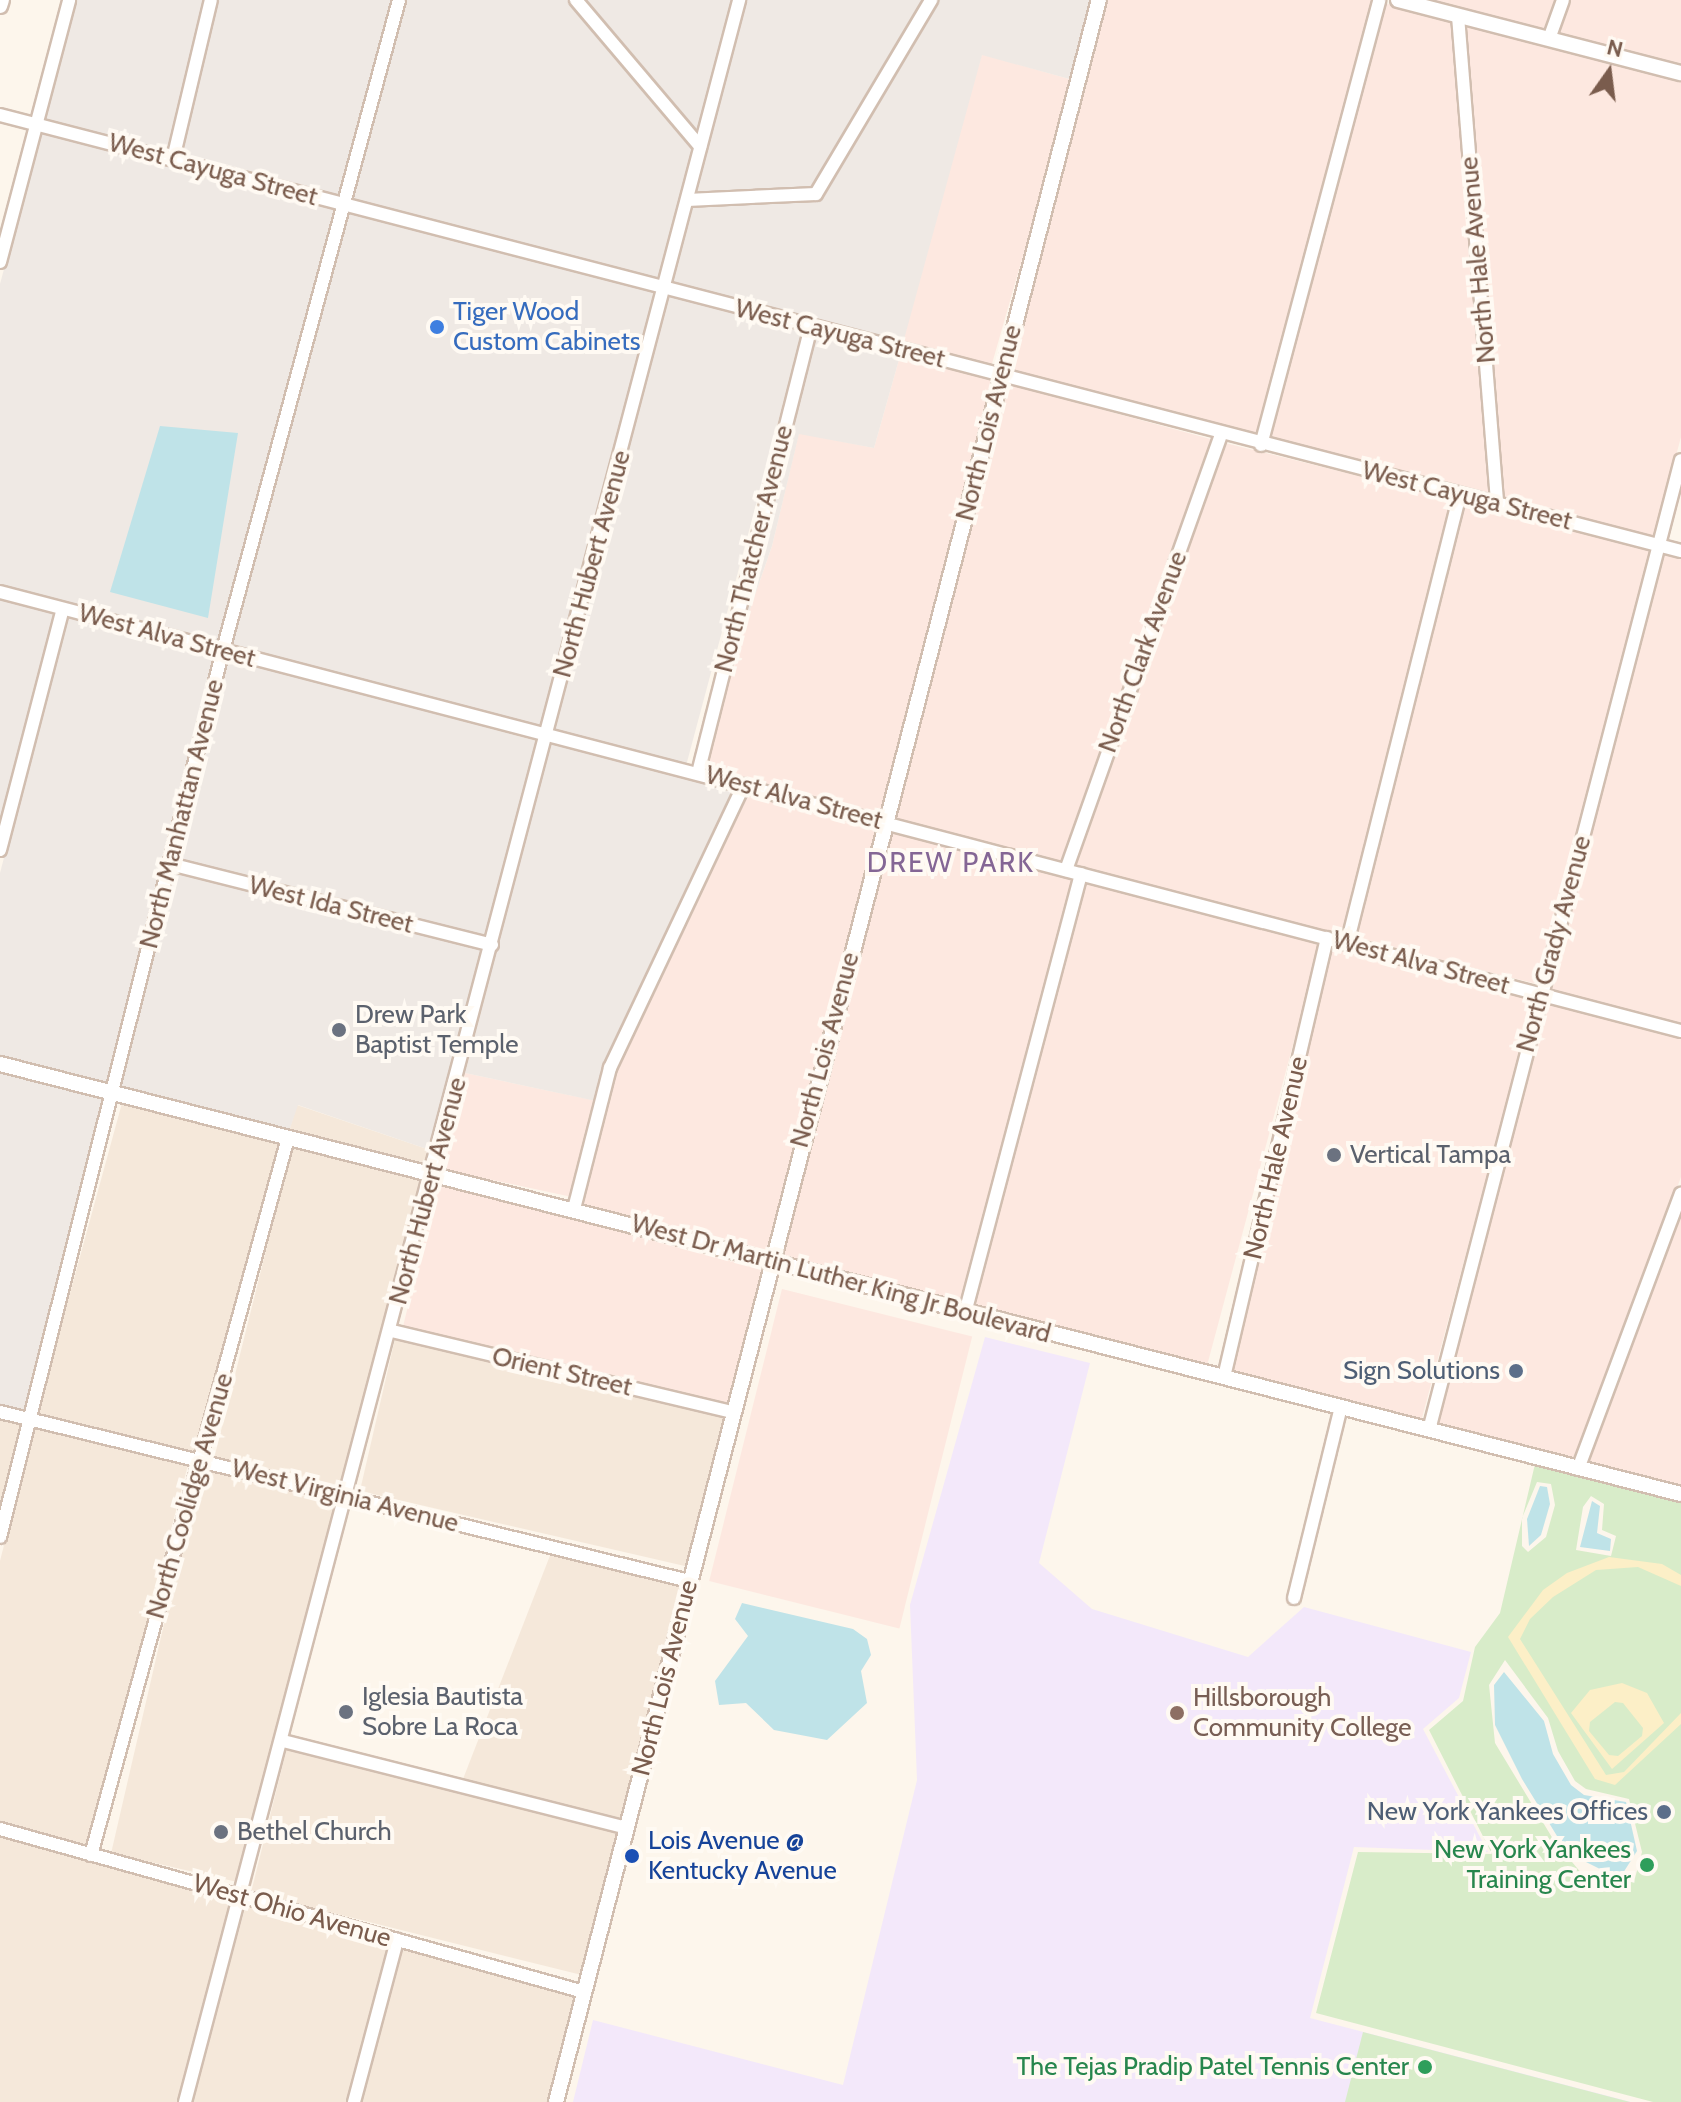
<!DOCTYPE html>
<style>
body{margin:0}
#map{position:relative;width:1681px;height:2102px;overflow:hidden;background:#fdf6ec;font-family:Cabin,sans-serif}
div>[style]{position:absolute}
.residential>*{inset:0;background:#f5e8da;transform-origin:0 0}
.commercial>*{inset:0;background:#fde8e0;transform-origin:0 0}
.industrial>*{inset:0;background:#efe9e4;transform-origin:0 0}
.education>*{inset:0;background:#f3e8fa}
.green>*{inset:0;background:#d8ecc9}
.sand>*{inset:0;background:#fcefc7}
.water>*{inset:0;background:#bfe3e8}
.roads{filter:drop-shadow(2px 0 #d1beb0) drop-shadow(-2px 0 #d1beb0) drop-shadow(0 2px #d1beb0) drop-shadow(0 -2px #d1beb0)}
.minor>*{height:12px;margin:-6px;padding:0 6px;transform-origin:6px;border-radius:6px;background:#fff}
.tertiary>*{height:14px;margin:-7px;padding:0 7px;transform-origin:7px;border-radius:7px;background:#fff}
.dots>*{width:22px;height:22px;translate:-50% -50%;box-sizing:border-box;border:4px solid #fffaf3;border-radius:50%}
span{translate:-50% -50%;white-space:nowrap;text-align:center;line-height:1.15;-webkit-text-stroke:8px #fffaf3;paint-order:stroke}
.street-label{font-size:26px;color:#7a5c4d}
.shop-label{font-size:26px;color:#366cbe}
.left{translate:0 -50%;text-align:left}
.worship-label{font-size:26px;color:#5b616d}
.service-label{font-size:26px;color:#4e5e75}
.right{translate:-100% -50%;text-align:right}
.education-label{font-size:26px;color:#785e54}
.transit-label{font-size:26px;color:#164399}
.leisure-label{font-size:26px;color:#27864d}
.neighbourhood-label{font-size:28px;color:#846695;letter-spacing:2px}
.north{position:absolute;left:1569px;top:32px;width:80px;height:80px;-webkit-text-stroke:6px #fffaf3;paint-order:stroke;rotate:14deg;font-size:22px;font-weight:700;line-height:32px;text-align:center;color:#7a5c4d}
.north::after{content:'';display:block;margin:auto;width:28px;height:36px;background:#7a5c4d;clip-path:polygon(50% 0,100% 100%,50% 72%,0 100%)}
</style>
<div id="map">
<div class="residential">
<i style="clip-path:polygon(122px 1103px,281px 1143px,200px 1447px,194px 1453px,37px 1414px)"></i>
<i style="clip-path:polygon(297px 1105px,433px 1151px,429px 1166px,289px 1131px)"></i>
<i style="left:292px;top:1146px;width:138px;height:321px;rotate:14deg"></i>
<i style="left:395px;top:1339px;width:339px;height:156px;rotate:13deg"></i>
<i style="clip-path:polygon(0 1419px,23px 1424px,0 1514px)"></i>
<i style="clip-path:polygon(34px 1427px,188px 1465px,88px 1847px,0 1823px,0 1561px)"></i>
<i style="left:200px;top:1468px;width:144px;height:395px;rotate:13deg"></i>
<i style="clip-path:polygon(551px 1553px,682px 1586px,623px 1820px,463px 1779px)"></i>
<i style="left:287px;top:1748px;width:344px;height:149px;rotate:14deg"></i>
<i style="clip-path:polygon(0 1836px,234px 1901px,179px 2102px,0 2102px)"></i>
<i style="clip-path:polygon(246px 1905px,389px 1945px,348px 2102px,191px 2102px)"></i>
<i style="clip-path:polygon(401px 1948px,577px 1997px,550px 2102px,361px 2102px)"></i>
</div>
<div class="commercial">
<i style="clip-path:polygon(1106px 0,1373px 0,1257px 438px,1009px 370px)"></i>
<i style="clip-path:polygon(1424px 0,1557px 0,1546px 31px)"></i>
<i style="clip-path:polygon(1569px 0,1681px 0,1681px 66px,1557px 34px)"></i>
<i style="clip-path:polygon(1384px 3px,1452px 21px,1490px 495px,1269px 440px)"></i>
<i style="clip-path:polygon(1465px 24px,1681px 79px,1681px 437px,1654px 537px,1502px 498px)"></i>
<i style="left:982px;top:54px;width:95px;height:300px;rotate:16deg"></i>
<i style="clip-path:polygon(900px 356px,994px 380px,880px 814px,705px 768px,733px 658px,772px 546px,799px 433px,874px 448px)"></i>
<i style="clip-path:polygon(1005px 383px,1214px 440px,1063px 862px,892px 817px)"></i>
<i style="clip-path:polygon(1225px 443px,1453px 499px,1343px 936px,1074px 865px)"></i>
<i style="left:1464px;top:502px;width:193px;height:450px;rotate:14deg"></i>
<i style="clip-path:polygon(1662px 553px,1681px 557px,1681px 1024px,1548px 989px)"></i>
<i style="clip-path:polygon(748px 793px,877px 827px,767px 1251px,581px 1204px,616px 1070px)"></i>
<i style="left:888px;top:830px;width:192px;height:438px;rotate:15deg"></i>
<i style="left:1085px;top:882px;width:243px;height:440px;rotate:15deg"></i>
<i style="left:1331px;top:946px;width:210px;height:438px;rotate:15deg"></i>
<i style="clip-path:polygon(1545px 1002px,1681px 1038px,1681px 1177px,1575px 1461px,1436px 1425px)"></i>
<i style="left:465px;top:1073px;width:134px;height:99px;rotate:12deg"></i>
<i style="left:439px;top:1182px;width:334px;height:149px;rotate:14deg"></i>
<i style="clip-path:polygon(1681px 1210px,1681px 1487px,1586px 1464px)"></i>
<i style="left:782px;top:1289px;width:196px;height:301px;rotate:14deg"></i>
</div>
<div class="industrial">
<i style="clip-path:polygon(75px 0,206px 0,169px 151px,44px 119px)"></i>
<i style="clip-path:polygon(218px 0,393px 0,340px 196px,180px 154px)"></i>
<i style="clip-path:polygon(405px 0,567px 0,694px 148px,660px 281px,351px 199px)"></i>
<i style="clip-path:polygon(584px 0,733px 0,698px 133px)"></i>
<i style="clip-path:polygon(745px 0,924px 0,813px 188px,695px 194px)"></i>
<i style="clip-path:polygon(938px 0,1094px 0,1073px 80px,982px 55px,903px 343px,672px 283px,691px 207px,821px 198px)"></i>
<i style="clip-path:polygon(41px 132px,336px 208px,219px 642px,0 585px,0 284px)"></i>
<i style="left:348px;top:211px;width:320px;height:450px;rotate:15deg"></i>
<i style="left:668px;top:296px;width:139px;height:449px;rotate:15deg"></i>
<i style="clip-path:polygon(815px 334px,900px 356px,874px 448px,799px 434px,772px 546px,733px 658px)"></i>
<i style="clip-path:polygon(0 599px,56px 614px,0 828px)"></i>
<i style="clip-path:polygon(67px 616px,216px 655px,108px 1086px,0 1057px,0 873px)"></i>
<i style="left:227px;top:658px;width:323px;height:207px;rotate:15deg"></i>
<i style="clip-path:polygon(550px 743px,736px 790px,596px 1101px,465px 1073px)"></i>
<i style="clip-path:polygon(174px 872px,485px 950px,433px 1151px,298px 1105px,289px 1131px,120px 1088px)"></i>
<i style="clip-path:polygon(0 1071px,105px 1098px,26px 1411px,0 1405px)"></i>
</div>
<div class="education">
<i style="clip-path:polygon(985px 1337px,1090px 1363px,1039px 1563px,1092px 1609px,1248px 1657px,1304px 1607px,1471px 1652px,1459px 1698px,1423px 1729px,1488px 1852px,1354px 1847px,1310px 2018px,1631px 2102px,573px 2102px,593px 2020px,843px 2085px,917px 1780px,910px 1605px)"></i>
</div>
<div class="green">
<i style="clip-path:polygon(evenodd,1535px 1464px,1681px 1501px,1681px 2102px,1653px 2102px,1316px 2013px,1358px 1852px,1492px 1854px,1429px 1730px,1463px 1701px,1475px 1647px,1500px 1613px,1535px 1464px,1537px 1482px,1551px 1484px,1555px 1505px,1546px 1537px,1528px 1552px,1522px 1546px,1522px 1518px,1537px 1482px,1535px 1464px,1591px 1496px,1604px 1504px,1602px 1530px,1616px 1536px,1611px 1556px,1576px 1550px,1583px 1507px,1591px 1496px,1535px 1464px,1505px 1660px,1548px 1718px,1558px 1751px,1575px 1781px,1586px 1789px,1629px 1799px,1642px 1852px,1635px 1878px,1625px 1887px,1582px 1874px,1553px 1839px,1495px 1743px,1489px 1685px,1505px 1660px)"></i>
<i style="clip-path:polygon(1363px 2032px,1630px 2102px,1345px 2102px)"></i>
</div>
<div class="sand">
<i style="clip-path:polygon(1609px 1557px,1662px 1564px,1681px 1575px,1681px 1586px,1638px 1567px,1596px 1570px,1553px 1597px,1530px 1619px,1520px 1639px,1606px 1775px,1624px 1772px,1681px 1713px,1681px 1724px,1615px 1785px,1595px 1779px,1508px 1637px,1543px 1590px,1567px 1573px)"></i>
<i style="clip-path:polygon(evenodd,1622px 1683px,1647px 1693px,1664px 1723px,1612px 1769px,1571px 1713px,1590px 1690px,1622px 1683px,1615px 1702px,1623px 1703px,1643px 1728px,1642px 1736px,1618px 1756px,1609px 1755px,1589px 1731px,1590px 1722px,1615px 1702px)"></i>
</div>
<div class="water">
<i style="clip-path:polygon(160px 426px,238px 433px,208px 618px,110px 592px)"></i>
<i style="clip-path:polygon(1540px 1486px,1547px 1487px,1550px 1504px,1541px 1535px,1529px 1546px,1527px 1519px)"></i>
<i style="clip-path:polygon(1592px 1501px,1600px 1506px,1597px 1533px,1611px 1539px,1610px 1551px,1580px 1547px)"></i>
<i style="clip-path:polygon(742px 1603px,853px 1629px,867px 1639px,871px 1655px,861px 1671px,867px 1703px,827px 1740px,774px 1730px,746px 1703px,719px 1705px,715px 1681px,748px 1636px,735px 1619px)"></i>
<i style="clip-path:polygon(1504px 1672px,1544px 1721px,1553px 1754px,1571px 1785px,1584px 1795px,1626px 1802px,1637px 1851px,1623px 1873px,1608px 1873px,1578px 1858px,1557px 1836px,1522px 1779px,1495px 1725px,1494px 1685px)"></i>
</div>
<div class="roads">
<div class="minor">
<i style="left:576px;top:0;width:192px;rotate:49.7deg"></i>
<i style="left:1458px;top:16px;width:489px;rotate:85.4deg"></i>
<i style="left:1549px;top:39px;width:41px;rotate:-70.3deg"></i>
<i style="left:0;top:115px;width:1737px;rotate:14.54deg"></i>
<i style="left:173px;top:159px;width:163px;rotate:-76.6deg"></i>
<i style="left:687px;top:200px;width:129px;rotate:-2.7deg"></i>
<i style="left:816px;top:194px;width:226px;rotate:-59.3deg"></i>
<i style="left:0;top:262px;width:271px;rotate:-75.2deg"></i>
<i style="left:1261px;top:445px;width:460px;rotate:-75.1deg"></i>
<i style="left:0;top:592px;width:1737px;rotate:14.64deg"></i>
<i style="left:698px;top:773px;width:461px;rotate:-75.8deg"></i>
<i style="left:0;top:850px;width:249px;rotate:-75.4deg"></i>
<i style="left:170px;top:864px;width:332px;rotate:14.1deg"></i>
<i style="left:1066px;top:870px;width:462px;rotate:-70.4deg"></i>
<i style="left:1347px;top:944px;width:464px;rotate:-75.9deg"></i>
<i style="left:574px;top:1209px;width:146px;rotate:-75.7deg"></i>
<i style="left:610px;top:1068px;width:313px;rotate:-64.7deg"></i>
<i style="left:965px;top:1313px;width:454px;rotate:-75.2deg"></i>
<i style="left:392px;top:1331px;width:350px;rotate:13.4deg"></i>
<i style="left:1224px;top:1377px;width:451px;rotate:-76.8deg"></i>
<i style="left:0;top:1412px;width:709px;rotate:13.78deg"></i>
<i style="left:1429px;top:1430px;width:1002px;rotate:-75.44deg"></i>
<i style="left:1578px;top:1469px;width:294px;rotate:-69.5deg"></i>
<i style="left:0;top:1537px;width:915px;rotate:-75.89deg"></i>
<i style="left:223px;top:650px;width:673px;rotate:-74.85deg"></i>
<i style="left:1294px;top:1598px;width:197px;rotate:-76.2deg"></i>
<i style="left:283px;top:1741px;width:355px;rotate:14.2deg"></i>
<i style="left:0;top:1829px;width:606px;rotate:15.59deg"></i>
<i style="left:91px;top:1855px;width:744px;rotate:-74.64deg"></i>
<i style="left:185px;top:2102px;width:2174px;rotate:-75.23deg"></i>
<i style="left:354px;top:2102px;width:168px;rotate:-75.1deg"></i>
</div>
<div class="tertiary">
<i style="left:1398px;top:0;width:292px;rotate:14.5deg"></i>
<i style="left:0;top:6px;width:6px;rotate:-72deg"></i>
<i style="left:0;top:1064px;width:1735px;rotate:14.35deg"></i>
<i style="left:556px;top:2102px;width:2171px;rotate:-75.52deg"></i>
</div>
</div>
<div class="dots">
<i style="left:437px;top:327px;background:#3f7fe0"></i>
<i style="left:339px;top:1030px;background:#6b7280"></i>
<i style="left:1334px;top:1155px;background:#6b7280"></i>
<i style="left:1516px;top:1371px;background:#5c6f8a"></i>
<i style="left:346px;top:1712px;background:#6b7280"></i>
<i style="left:1177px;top:1713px;background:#8d6e63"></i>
<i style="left:1664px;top:1812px;background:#5c6f8a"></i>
<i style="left:221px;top:1832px;background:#6b7280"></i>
<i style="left:632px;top:1856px;background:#1a4fb4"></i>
<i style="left:1647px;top:1865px;background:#2e9e5b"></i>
<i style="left:1425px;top:2067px;background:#2e9e5b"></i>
</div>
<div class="street-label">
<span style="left:213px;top:170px;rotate:15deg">West Cayuga Street</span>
<span style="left:1478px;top:260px;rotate:-95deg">North Hale Avenue</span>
<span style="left:840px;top:334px;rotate:14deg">West Cayuga Street</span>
<span style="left:989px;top:423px;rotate:-76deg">North Lois Avenue</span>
<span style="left:1467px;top:496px;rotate:14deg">West Cayuga Street</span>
<span style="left:754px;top:549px;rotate:-76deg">North Thatcher Avenue</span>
<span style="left:592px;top:564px;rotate:-75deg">North Hubert Avenue</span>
<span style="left:167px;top:636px;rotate:15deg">West Alva Street</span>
<span style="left:1143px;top:652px;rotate:-70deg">North Clark Avenue</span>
<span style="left:794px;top:798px;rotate:15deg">West Alva Street</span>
<span style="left:182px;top:814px;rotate:-76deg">North Manhattan Avenue</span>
<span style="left:331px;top:905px;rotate:14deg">West Ida Street</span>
<span style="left:1554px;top:944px;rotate:-75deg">North Grady Avenue</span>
<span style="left:1421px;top:963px;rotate:15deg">West Alva Street</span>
<span style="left:825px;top:1050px;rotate:-75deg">North Lois Avenue</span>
<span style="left:1276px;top:1158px;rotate:-77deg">North Hale Avenue</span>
<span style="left:428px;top:1191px;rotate:-75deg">North Hubert Avenue</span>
<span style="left:841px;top:1279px;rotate:15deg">West Dr Martin Luther King Jr Boulevard</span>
<span style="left:562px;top:1372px;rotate:13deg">Orient Street</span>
<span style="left:190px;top:1496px;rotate:-74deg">North Coolidge Avenue</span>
<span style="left:345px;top:1496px;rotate:14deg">West Virginia Avenue</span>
<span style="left:665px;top:1678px;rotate:-76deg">North Lois Avenue</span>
<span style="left:292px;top:1911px;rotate:16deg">West Ohio Avenue</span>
</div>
<div class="shop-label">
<span class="left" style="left:453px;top:327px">Tiger Wood<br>Custom Cabinets</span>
</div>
<div class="worship-label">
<span class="left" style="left:355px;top:1030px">Drew Park<br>Baptist Temple</span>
<span class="left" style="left:1350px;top:1155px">Vertical Tampa</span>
<span class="left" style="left:362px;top:1712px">Iglesia Bautista<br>Sobre La Roca</span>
<span class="left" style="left:237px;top:1832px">Bethel Church</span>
</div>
<div class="service-label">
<span class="right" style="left:1500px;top:1371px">Sign Solutions</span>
<span class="right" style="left:1648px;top:1812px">New York Yankees Offices</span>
</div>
<div class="education-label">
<span class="left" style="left:1193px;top:1713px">Hillsborough<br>Community College</span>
</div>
<div class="transit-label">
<span class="left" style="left:648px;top:1856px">Lois Avenue @<br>Kentucky Avenue</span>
</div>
<div class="leisure-label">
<span class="right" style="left:1631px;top:1865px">New York Yankees<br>Training Center</span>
<span class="right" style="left:1409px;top:2067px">The Tejas Pradip Patel Tennis Center</span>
</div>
<div class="neighbourhood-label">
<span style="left:951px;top:862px">DREW PARK</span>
</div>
<div class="north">N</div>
</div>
